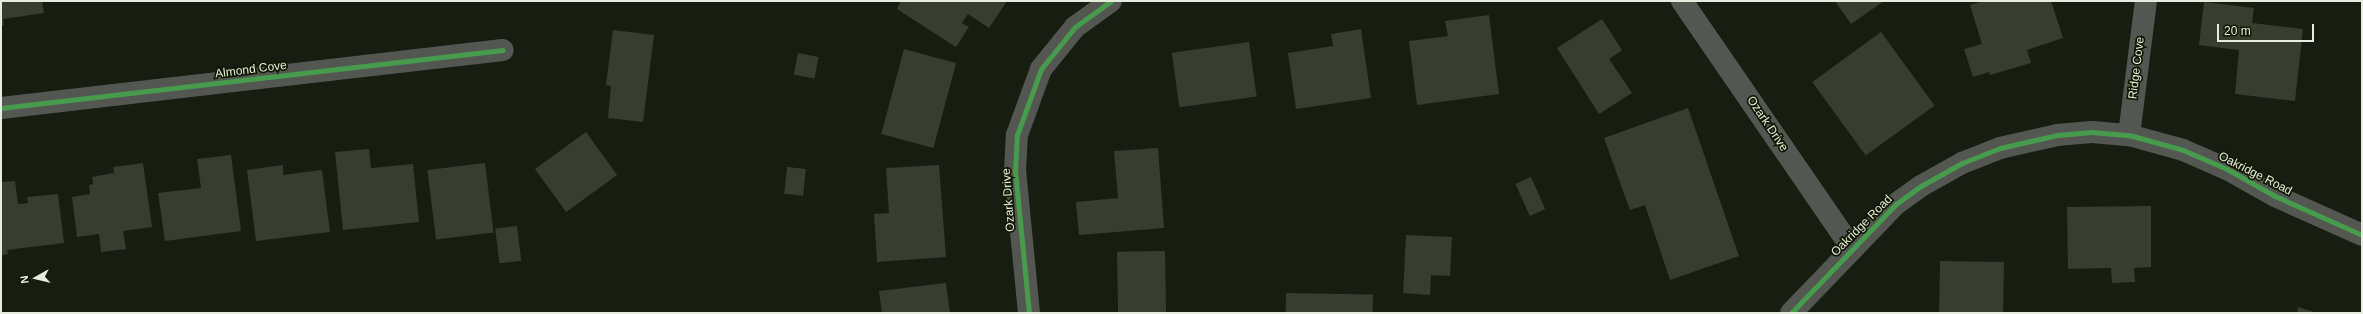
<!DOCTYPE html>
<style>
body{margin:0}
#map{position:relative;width:2363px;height:314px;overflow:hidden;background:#181d11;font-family:Helvetica,sans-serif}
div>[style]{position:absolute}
.building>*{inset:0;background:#373d2f;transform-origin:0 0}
.minor>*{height:22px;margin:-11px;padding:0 11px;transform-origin:11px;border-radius:11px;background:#545751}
.cycleway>*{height:5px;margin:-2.5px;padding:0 2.5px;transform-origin:2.5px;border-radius:2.5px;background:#469c4c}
span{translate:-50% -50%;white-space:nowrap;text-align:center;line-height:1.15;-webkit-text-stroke:3.5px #101903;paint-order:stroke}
.street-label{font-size:12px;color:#e6edde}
.frame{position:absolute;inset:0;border:2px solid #e6edde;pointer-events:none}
.north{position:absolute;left:16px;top:258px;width:40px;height:40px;-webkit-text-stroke:3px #101903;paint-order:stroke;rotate:262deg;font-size:11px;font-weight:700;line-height:16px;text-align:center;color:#e6edde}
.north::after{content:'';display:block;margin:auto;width:14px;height:18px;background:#e6edde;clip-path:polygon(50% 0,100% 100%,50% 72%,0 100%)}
.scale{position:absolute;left:2217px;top:24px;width:97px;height:18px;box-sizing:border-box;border:2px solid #e6edde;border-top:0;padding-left:5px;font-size:12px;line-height:14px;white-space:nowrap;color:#e6edde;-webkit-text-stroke:3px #101903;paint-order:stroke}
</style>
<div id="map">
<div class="building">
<i style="clip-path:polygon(1px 1px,42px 1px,44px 13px,3px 19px,4px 25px,1px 26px)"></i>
<i style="clip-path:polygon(901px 1px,1007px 1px,989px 28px,968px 14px,962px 23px,969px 27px,956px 47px,897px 9px)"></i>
<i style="clip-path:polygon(1835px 1px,1884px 1px,1851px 24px)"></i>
<i style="clip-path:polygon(1983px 1px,2051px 1px,2063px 38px,2027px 50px,2031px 63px,1990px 75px,1989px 72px,1973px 77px,1964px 49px,1982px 44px,1970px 5px)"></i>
<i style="clip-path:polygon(2204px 2px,2254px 8px,2252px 23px,2303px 29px,2295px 101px,2235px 94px,2239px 50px,2199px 45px)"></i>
<i style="clip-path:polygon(1489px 15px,1499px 94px,1417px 105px,1409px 41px,1448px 36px,1445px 21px)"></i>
<i style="clip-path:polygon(1602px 19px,1622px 50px,1609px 59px,1632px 93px,1599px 114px,1557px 48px)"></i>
<i style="clip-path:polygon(1361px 29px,1371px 98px,1296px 109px,1288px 53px,1333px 46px,1331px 34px)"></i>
<i style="clip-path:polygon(613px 30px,654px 35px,643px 122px,608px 118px,611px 86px,606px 85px)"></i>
<i style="left:1881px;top:32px;width:91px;height:85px;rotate:54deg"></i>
<i style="left:1249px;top:42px;width:55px;height:78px;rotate:82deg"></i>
<i style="left:904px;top:49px;width:54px;height:88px;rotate:15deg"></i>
<i style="left:798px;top:53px;width:21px;height:22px;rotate:11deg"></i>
<i style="clip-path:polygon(1688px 108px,1739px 256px,1670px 280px,1645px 205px,1630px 210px,1604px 138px)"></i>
<i style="left:586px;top:132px;width:53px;height:63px;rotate:54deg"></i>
<i style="clip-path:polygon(1158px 148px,1164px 228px,1079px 235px,1076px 202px,1118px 198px,1114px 151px)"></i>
<i style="clip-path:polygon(369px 149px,371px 168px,413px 164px,419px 222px,343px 230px,335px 152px)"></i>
<i style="clip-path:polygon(231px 155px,241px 231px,165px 241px,158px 193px,201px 188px,197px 159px)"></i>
<i style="clip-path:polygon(143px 163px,152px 227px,123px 231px,126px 249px,101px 252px,99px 234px,77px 237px,72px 197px,90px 194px,89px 185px,93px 184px,92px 177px,114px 173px,113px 167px)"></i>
<i style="left:485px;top:163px;width:70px;height:58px;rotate:83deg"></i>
<i style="clip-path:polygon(283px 165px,283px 175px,322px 170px,330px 232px,256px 241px,247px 170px)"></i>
<i style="clip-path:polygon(939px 165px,946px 257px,877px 262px,874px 214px,889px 213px,886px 168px)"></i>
<i style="left:787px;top:167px;width:19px;height:27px;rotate:6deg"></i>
<i style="left:1531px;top:177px;width:35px;height:17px;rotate:66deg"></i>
<i style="clip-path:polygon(15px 181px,18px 204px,28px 203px,27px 197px,58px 194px,64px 243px,7px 250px,8px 254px,1px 255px,1px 182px)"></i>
<i style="clip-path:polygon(2151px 206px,2151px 267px,2134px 268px,2135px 282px,2112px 283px,2111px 268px,2068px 269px,2067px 207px)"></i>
<i style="left:517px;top:226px;width:35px;height:22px;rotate:83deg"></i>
<i style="clip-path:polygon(1406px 235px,1452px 237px,1450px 276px,1431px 275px,1430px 295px,1403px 293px)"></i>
<i style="left:1165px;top:251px;width:62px;height:48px;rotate:89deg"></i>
<i style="left:1940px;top:261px;width:64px;height:52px;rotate:1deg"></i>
<i style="clip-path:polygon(946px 283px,950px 313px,882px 313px,879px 291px)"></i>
<i style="left:1286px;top:293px;width:87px;height:20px;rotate:1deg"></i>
<i style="clip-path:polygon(2298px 307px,2317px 313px,2297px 313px)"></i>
</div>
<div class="minor">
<i style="left:1682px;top:1px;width:300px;rotate:55.5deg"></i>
<i style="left:1px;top:108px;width:505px;rotate:-6.59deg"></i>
<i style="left:2129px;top:135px;width:135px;rotate:-82.8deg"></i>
<i style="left:1029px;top:313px;width:143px;rotate:-95.6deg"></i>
<i style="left:1015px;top:171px;width:36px;rotate:-87deg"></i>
<i style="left:1017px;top:135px;width:70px;rotate:-70deg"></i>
<i style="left:1041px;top:69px;width:54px;rotate:-51deg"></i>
<i style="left:1075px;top:27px;width:44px;rotate:-35.8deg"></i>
<i style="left:1791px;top:313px;width:151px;rotate:-46.1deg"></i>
<i style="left:1896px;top:204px;width:31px;rotate:-36deg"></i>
<i style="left:1921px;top:186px;width:47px;rotate:-29.3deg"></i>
<i style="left:1962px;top:163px;width:41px;rotate:-21.5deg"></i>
<i style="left:2000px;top:148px;width:58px;rotate:-12.8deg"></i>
<i style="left:2057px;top:135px;width:35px;rotate:-5deg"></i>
<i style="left:2092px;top:132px;width:37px;rotate:5deg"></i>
<i style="left:2129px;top:135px;width:56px;rotate:15.5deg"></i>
<i style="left:2183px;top:150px;width:48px;rotate:23.4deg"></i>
<i style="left:2227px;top:169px;width:55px;rotate:29.4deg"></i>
<i style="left:2275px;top:196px;width:95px;rotate:24.1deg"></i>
</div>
<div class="cycleway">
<i style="left:1px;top:108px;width:505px;rotate:-6.59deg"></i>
<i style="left:1029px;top:313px;width:143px;rotate:-95.6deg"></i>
<i style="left:1015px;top:171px;width:36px;rotate:-87deg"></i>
<i style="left:1017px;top:135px;width:70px;rotate:-70deg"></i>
<i style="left:1041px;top:69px;width:54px;rotate:-51deg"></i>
<i style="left:1075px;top:27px;width:44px;rotate:-35.8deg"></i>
<i style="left:1791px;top:313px;width:151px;rotate:-46.1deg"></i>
<i style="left:1896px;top:204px;width:31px;rotate:-36deg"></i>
<i style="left:1921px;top:186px;width:47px;rotate:-29.3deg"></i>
<i style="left:1962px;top:163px;width:41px;rotate:-21.5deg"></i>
<i style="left:2000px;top:148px;width:58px;rotate:-12.8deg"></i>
<i style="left:2057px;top:135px;width:35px;rotate:-5deg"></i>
<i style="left:2092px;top:132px;width:37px;rotate:5deg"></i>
<i style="left:2129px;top:135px;width:56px;rotate:15.5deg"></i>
<i style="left:2183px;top:150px;width:48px;rotate:23.4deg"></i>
<i style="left:2227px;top:169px;width:55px;rotate:29.4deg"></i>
<i style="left:2275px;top:196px;width:95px;rotate:24.1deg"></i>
</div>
<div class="street-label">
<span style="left:2137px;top:68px;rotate:-83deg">Ridge Cove</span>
<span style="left:251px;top:70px;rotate:-7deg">Almond Cove</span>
<span style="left:1767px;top:124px;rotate:56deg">Ozark Drive</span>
<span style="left:2255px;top:174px;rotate:27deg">Oakridge Road</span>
<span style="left:1009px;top:200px;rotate:-94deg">Ozark Drive</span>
<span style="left:1862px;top:226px;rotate:-45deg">Oakridge Road</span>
</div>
<div class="frame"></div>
<div class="north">N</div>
<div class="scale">20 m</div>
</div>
